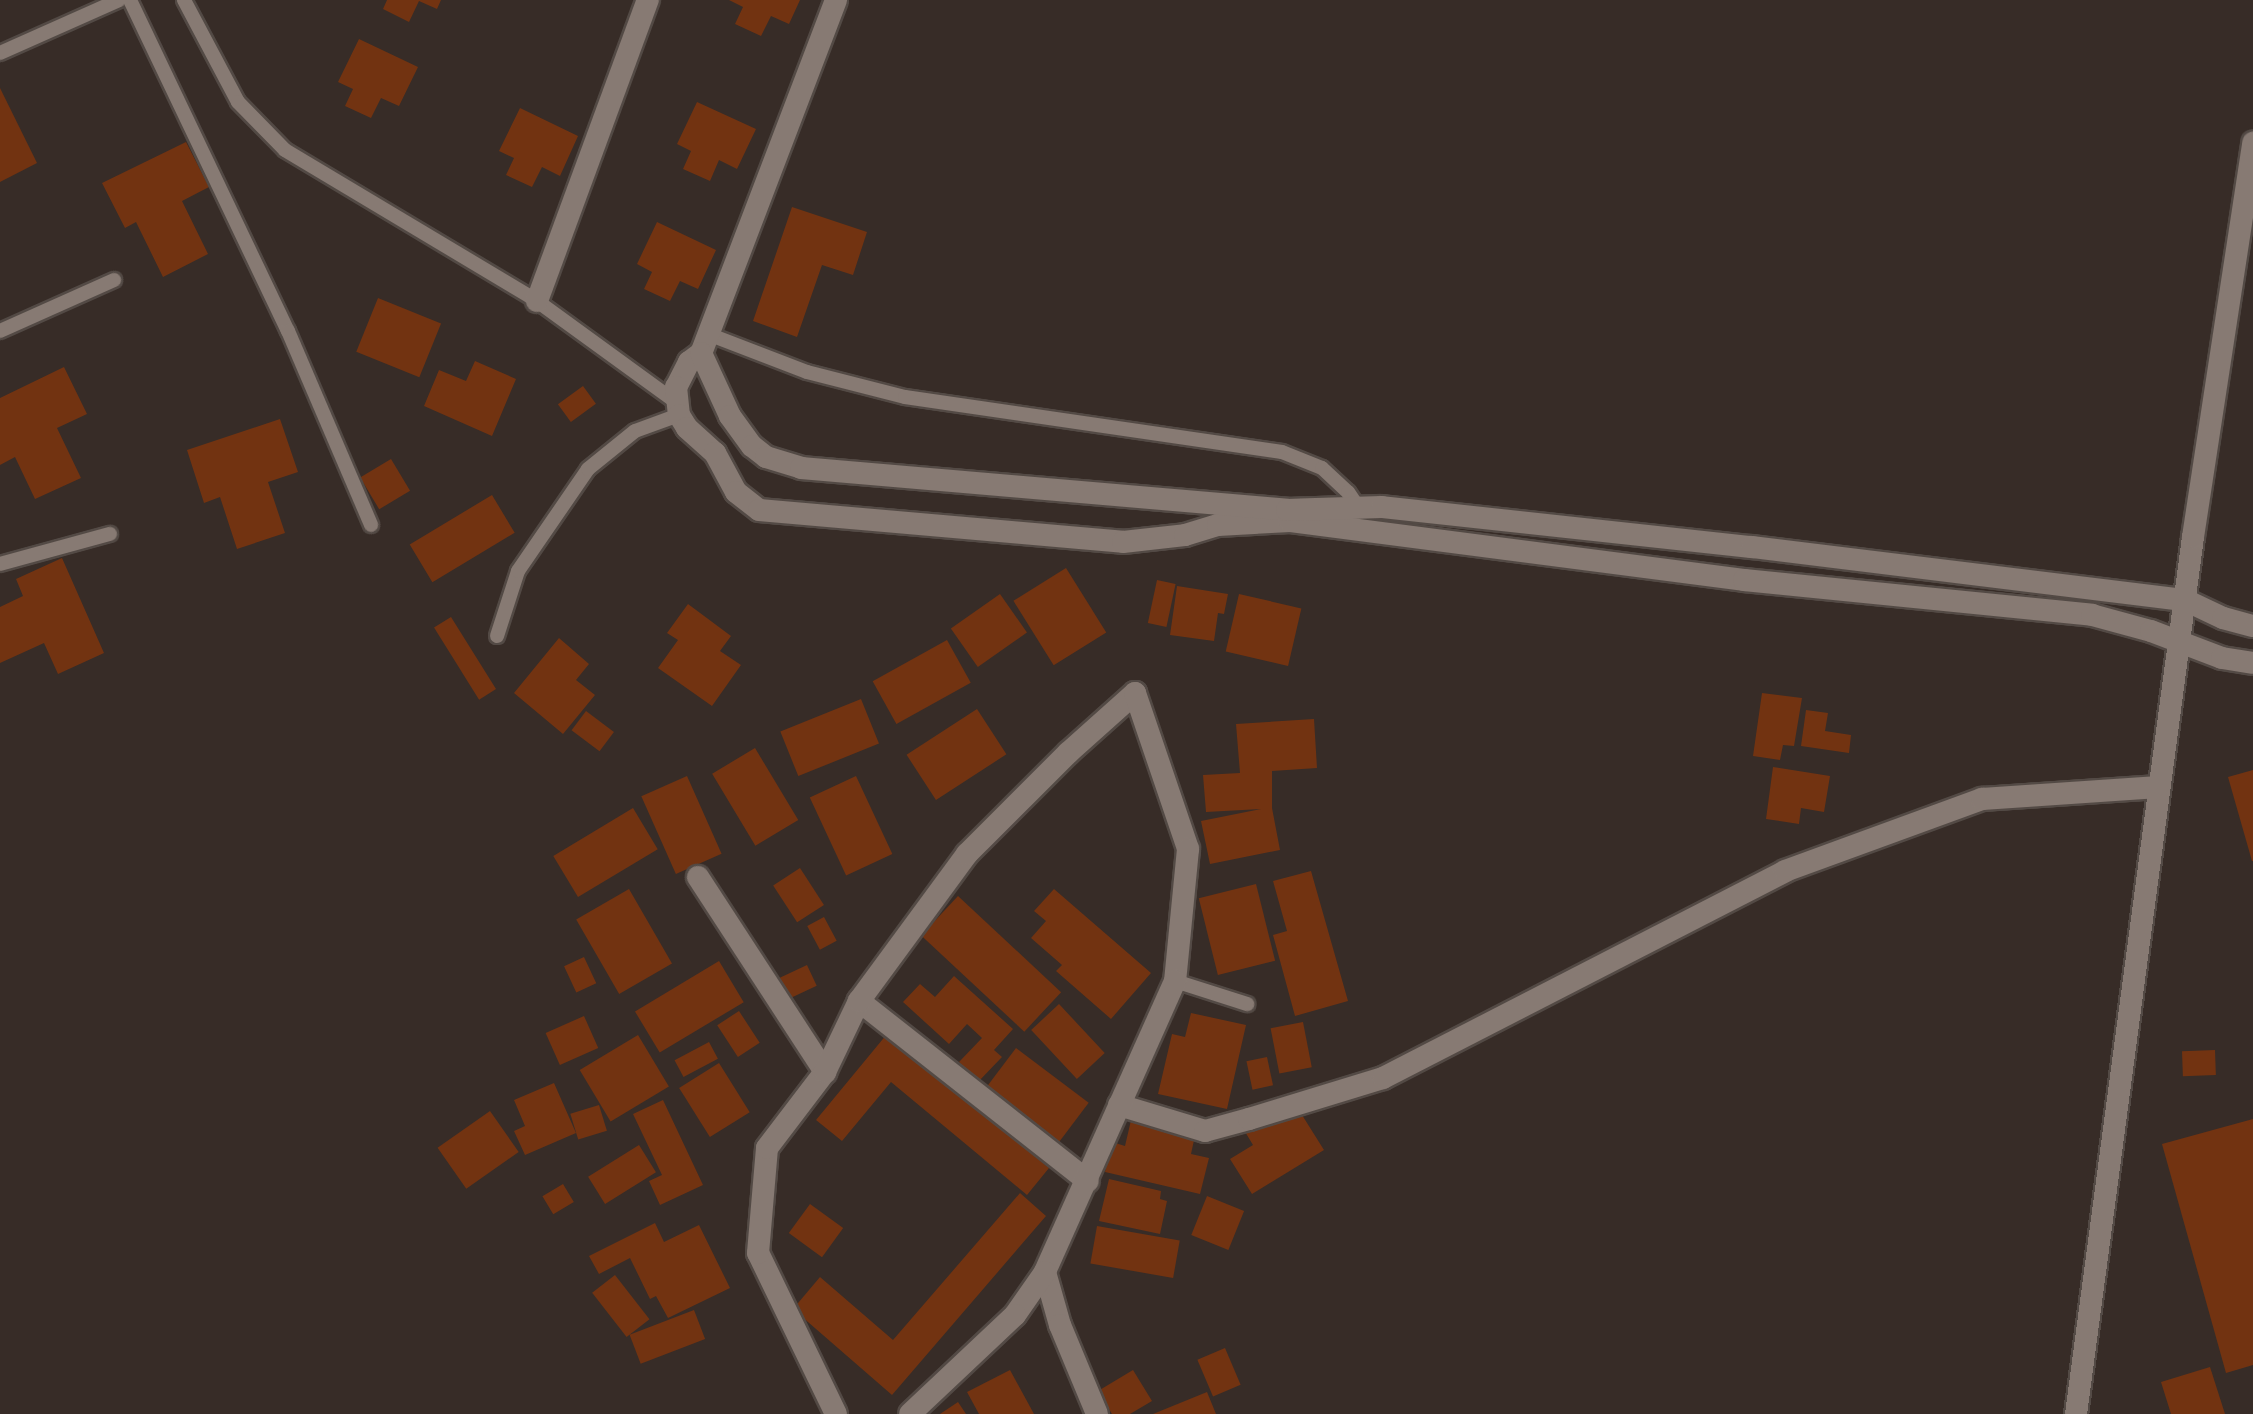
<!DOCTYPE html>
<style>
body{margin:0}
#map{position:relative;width:2253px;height:1414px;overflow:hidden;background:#372c27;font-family:"DejaVu Sans",sans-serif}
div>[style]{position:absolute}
.building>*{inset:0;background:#723311;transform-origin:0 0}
.roads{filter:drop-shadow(2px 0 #534a45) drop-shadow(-2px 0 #534a45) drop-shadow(0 2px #534a45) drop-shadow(0 -2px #534a45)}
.service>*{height:14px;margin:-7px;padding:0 7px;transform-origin:7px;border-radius:7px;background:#877a73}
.minor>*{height:22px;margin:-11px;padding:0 11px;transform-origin:11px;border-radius:11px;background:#877a73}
.secondary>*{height:22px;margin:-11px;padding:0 11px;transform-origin:11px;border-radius:11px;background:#877a73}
span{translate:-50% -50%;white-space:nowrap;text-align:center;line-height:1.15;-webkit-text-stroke:8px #1b1613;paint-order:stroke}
</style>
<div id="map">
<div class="building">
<i style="clip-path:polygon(387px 0,441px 0,437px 9px,419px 1px,409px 22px,383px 9px)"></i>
<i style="clip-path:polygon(729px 0,800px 0,789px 24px,771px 16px,761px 36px,735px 24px,743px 7px)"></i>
<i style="clip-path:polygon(359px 39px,418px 67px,399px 106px,381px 98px,371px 118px,345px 106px,353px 89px,338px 82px)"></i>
<i style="clip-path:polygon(0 88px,37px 163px,0 182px)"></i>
<i style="clip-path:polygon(697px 102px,756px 129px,737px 169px,719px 160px,710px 181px,683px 169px,691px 151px,677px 144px)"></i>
<i style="clip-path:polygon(520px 108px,578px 136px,560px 176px,542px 167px,532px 187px,506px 175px,514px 158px,499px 151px)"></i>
<i style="clip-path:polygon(186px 142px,209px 187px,182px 201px,208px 254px,163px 277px,136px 222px,125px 228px,102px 183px)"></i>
<i style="clip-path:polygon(792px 207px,867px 232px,853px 275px,822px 265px,797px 337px,753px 321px)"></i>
<i style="clip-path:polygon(657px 222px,716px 250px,698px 289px,680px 281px,670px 301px,644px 289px,652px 272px,637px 264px)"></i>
<i style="left:378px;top:298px;width:68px;height:58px;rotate:22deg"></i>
<i style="clip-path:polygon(475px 361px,516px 379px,492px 436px,424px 406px,439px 370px,466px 381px)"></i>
<i style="clip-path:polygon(64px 367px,87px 414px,57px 428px,81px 478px,35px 499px,15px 457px,0 465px,0 398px)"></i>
<i style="left:583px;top:386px;width:22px;height:31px;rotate:54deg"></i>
<i style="clip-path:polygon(280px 419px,298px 472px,268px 482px,285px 533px,237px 549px,220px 497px,204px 503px,187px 450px)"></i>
<i style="left:391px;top:459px;width:37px;height:36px;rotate:59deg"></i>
<i style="left:492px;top:495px;width:44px;height:96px;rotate:59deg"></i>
<i style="clip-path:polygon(62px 558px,104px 653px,58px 674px,44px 643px,0 663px,0 607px,23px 596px,16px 579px)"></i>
<i style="left:1066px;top:568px;width:76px;height:62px;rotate:58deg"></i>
<i style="left:1157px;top:580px;width:19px;height:44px;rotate:12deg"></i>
<i style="clip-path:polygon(1177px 586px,1228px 594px,1224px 614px,1218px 613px,1214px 641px,1170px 635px)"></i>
<i style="left:1000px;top:594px;width:47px;height:60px;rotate:55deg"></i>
<i style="left:1239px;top:594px;width:64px;height:59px;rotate:13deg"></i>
<i style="clip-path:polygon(688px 604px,731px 636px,720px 651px,741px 665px,712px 706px,658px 668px,678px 640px,667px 633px)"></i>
<i style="left:451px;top:617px;width:85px;height:20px;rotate:58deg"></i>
<i style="clip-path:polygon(559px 638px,589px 664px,576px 680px,595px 695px,563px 734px,514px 693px)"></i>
<i style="left:947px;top:640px;width:49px;height:85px;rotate:61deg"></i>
<i style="clip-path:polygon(1762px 693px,1802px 698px,1794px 746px,1783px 745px,1780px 760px,1753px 756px)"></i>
<i style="left:861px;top:699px;width:48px;height:87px;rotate:68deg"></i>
<i style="left:977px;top:709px;width:54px;height:84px;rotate:57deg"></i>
<i style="clip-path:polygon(1806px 710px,1828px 713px,1825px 731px,1851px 735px,1849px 753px,1801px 746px)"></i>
<i style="left:586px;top:711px;width:35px;height:24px;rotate:37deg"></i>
<i style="clip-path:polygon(1314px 719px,1317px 768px,1272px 771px,1272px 808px,1280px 850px,1210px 864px,1201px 821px,1261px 809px,1206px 812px,1203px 775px,1240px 773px,1236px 724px)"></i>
<i style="left:755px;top:748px;width:84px;height:50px;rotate:59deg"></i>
<i style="clip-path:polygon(1773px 767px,1830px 776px,1824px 812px,1801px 808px,1799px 824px,1766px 819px)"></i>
<i style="clip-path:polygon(2253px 770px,2253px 861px,2252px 861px,2228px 777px)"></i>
<i style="left:687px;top:776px;width:85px;height:50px;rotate:66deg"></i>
<i style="left:856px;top:776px;width:86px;height:51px;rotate:65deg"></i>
<i style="left:633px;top:808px;width:48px;height:93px;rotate:59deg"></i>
<i style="left:800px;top:868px;width:44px;height:32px;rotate:57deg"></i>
<i style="clip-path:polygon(1311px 871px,1348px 1001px,1295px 1016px,1273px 935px,1287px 931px,1273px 881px)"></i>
<i style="left:1256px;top:884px;width:79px;height:59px;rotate:76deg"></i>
<i style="left:629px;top:889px;width:86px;height:61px;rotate:60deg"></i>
<i style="clip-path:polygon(1054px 889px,1151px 973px,1111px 1019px,1056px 971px,1062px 965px,1031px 938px,1046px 921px,1034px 911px)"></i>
<i style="left:958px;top:896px;width:141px;height:54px;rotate:43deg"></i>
<i style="left:824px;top:917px;width:27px;height:19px;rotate:62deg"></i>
<i style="left:584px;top:957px;width:29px;height:22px;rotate:65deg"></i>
<i style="left:719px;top:961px;width:48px;height:98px;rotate:59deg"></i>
<i style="left:807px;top:965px;width:23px;height:30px;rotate:65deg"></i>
<i style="clip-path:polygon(954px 976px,1013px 1029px,994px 1050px,1002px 1057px,978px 1082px,959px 1062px,982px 1038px,967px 1024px,949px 1044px,903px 1002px,920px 984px,935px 997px)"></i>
<i style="left:1059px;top:1004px;width:67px;height:38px;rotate:47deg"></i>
<i style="left:739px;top:1011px;width:38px;height:26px;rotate:57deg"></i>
<i style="clip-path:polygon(1191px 1013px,1246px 1025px,1227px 1109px,1158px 1094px,1172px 1034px,1185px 1037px)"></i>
<i style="left:584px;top:1016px;width:35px;height:42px;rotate:66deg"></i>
<i style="left:1303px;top:1022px;width:46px;height:33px;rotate:79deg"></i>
<i style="clip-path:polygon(887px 1034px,1049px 1168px,1027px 1195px,891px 1082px,842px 1141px,816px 1120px)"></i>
<i style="left:638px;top:1035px;width:60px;height:68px;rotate:59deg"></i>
<i style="left:709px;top:1042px;width:19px;height:39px;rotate:62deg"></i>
<i style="left:1016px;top:1048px;width:91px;height:52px;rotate:37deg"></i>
<i style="left:2215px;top:1050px;width:25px;height:33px;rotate:88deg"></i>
<i style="left:1267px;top:1057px;width:29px;height:21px;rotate:78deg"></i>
<i style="left:719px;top:1063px;width:58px;height:47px;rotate:58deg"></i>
<i style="clip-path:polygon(554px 1083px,576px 1133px,525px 1155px,514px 1131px,525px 1126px,514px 1100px)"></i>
<i style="clip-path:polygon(1292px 1099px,1324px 1150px,1252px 1194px,1230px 1159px,1253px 1145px,1244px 1130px)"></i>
<i style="clip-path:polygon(663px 1100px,703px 1185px,660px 1205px,649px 1181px,662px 1175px,633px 1114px)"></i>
<i style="left:599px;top:1105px;width:27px;height:30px;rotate:73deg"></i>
<i style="left:490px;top:1111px;width:50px;height:64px;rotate:55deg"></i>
<i style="clip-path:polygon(1132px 1116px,1196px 1131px,1191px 1154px,1209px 1158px,1200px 1194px,1105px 1172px,1112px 1142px,1125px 1146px)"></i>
<i style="clip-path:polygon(2253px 1119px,2253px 1365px,2226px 1373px,2162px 1144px)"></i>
<i style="left:639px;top:1145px;width:32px;height:60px;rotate:58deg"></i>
<i style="clip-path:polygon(1109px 1179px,1161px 1191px,1160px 1199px,1167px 1201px,1160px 1234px,1099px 1221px)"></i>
<i style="left:563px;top:1184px;width:21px;height:24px;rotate:59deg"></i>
<i style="clip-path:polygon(1020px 1193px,1046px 1216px,892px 1395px,793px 1309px,820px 1277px,893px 1340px)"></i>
<i style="left:1207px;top:1196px;width:40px;height:42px;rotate:22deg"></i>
<i style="left:810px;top:1204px;width:41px;height:36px;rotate:36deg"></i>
<i style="clip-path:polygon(655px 1223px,664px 1242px,699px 1225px,730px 1288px,668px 1318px,656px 1296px,650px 1299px,630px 1258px,599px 1274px,589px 1256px)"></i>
<i style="left:1097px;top:1226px;width:84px;height:38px;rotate:10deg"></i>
<i style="left:615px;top:1275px;width:56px;height:29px;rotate:52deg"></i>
<i style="left:694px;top:1310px;width:31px;height:69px;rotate:69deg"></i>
<i style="left:1225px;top:1348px;width:40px;height:30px;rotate:67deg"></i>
<i style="clip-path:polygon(2210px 1367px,2225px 1414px,2171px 1414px,2161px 1382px)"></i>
<i style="clip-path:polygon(1010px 1370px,1034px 1414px,979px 1414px,967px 1392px)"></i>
<i style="clip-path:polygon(1133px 1370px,1152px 1401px,1130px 1414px,1112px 1414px,1098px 1391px)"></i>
<i style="clip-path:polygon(1207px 1392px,1216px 1414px,1153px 1414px)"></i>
<i style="clip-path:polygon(958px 1402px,966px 1414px,940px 1414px)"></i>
</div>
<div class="roads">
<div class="service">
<i style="left:130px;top:0;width:367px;rotate:64.5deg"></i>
<i style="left:288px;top:331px;width:211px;rotate:66.8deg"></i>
<i style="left:184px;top:0;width:115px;rotate:62.1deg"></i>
<i style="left:238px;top:102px;width:67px;rotate:45.6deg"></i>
<i style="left:285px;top:150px;width:294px;rotate:30.9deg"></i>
<i style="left:537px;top:301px;width:172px;rotate:36deg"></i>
<i style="left:0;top:53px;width:130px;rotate:-24deg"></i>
<i style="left:0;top:331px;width:125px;rotate:-24.1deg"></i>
<i style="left:708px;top:334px;width:106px;rotate:21deg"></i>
<i style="left:807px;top:372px;width:101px;rotate:14.3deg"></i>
<i style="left:905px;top:397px;width:381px;rotate:8.3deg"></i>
<i style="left:1282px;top:452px;width:43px;rotate:21.8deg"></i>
<i style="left:1322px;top:468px;width:35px;rotate:43deg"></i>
<i style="left:1348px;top:492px;width:18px;rotate:56deg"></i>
<i style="left:0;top:564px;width:114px;rotate:-15.3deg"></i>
<i style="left:497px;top:636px;width:68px;rotate:-72.1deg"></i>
<i style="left:518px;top:571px;width:124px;rotate:-55.5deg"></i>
<i style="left:588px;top:469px;width:60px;rotate:-39deg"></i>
<i style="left:635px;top:431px;width:47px;rotate:-20deg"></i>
<i style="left:1175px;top:981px;width:76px;rotate:17.7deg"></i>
</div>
<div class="minor">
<i style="left:836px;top:0;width:378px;rotate:110.9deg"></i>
<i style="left:701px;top:353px;width:15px;rotate:143deg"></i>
<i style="left:689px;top:362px;width:28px;rotate:117deg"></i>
<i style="left:676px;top:387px;width:28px;rotate:84deg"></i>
<i style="left:679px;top:415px;width:15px;rotate:58deg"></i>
<i style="left:687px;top:428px;width:38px;rotate:42deg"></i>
<i style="left:715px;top:453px;width:44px;rotate:61.7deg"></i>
<i style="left:736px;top:492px;width:29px;rotate:38deg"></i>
<i style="left:759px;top:510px;width:365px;rotate:5deg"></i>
<i style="left:1123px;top:542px;width:62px;rotate:-6.4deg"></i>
<i style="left:1185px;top:535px;width:34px;rotate:-17deg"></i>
<i style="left:1218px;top:525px;width:72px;rotate:-3.2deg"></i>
<i style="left:1290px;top:521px;width:458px;rotate:7.4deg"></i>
<i style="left:1744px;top:580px;width:350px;rotate:5.7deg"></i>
<i style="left:2092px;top:615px;width:61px;rotate:15.2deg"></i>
<i style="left:2151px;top:631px;width:76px;rotate:20.8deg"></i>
<i style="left:2222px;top:658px;width:31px;rotate:9deg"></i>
<i style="left:537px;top:301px;width:321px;rotate:-69.8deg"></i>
<i style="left:701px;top:353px;width:69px;rotate:65.3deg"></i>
<i style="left:730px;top:416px;width:37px;rotate:54deg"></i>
<i style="left:752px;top:446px;width:18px;rotate:38deg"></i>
<i style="left:766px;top:457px;width:37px;rotate:17deg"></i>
<i style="left:801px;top:468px;width:488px;rotate:4.9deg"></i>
<i style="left:1287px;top:510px;width:95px;rotate:-1.8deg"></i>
<i style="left:1382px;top:507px;width:372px;rotate:6.2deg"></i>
<i style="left:1752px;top:547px;width:436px;rotate:7deg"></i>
<i style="left:2185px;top:600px;width:42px;rotate:25.3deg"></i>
<i style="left:2223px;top:618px;width:31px;rotate:15deg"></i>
<i style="left:698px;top:877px;width:233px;rotate:56.9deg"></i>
<i style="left:859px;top:1001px;width:291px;rotate:38.2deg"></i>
<i style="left:1119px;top:1105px;width:90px;rotate:16.8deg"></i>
<i style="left:1205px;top:1131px;width:46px;rotate:-15.3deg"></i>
<i style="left:1249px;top:1119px;width:140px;rotate:-17deg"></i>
<i style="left:1383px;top:1078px;width:452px;rotate:-27.2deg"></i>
<i style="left:1785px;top:871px;width:210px;rotate:-20.1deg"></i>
<i style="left:1982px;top:799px;width:177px;rotate:-3.9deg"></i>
<i style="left:1045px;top:1272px;width:55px;rotate:74.2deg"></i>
<i style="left:1060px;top:1325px;width:96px;rotate:67.4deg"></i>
<i style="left:836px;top:1414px;width:179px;rotate:-115.8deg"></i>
<i style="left:758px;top:1253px;width:105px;rotate:-85.1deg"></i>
<i style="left:767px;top:1148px;width:96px;rotate:-52.7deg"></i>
<i style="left:825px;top:1072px;width:79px;rotate:-64.4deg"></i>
<i style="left:859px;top:1001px;width:182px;rotate:-53.7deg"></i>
<i style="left:967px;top:854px;width:143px;rotate:-45deg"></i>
<i style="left:1068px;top:753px;width:90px;rotate:-41.8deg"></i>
<i style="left:1135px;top:693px;width:165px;rotate:71.2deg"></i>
<i style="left:1188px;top:849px;width:133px;rotate:95.6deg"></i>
<i style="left:1175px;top:981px;width:319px;rotate:114.1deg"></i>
<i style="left:1045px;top:1272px;width:52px;rotate:124.9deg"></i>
<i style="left:1015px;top:1315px;width:144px;rotate:136.7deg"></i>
</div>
<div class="secondary">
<i style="left:2076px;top:1414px;width:885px;rotate:-82.4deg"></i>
<i style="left:2193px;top:537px;width:399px;rotate:-81.3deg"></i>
</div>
</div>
</div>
